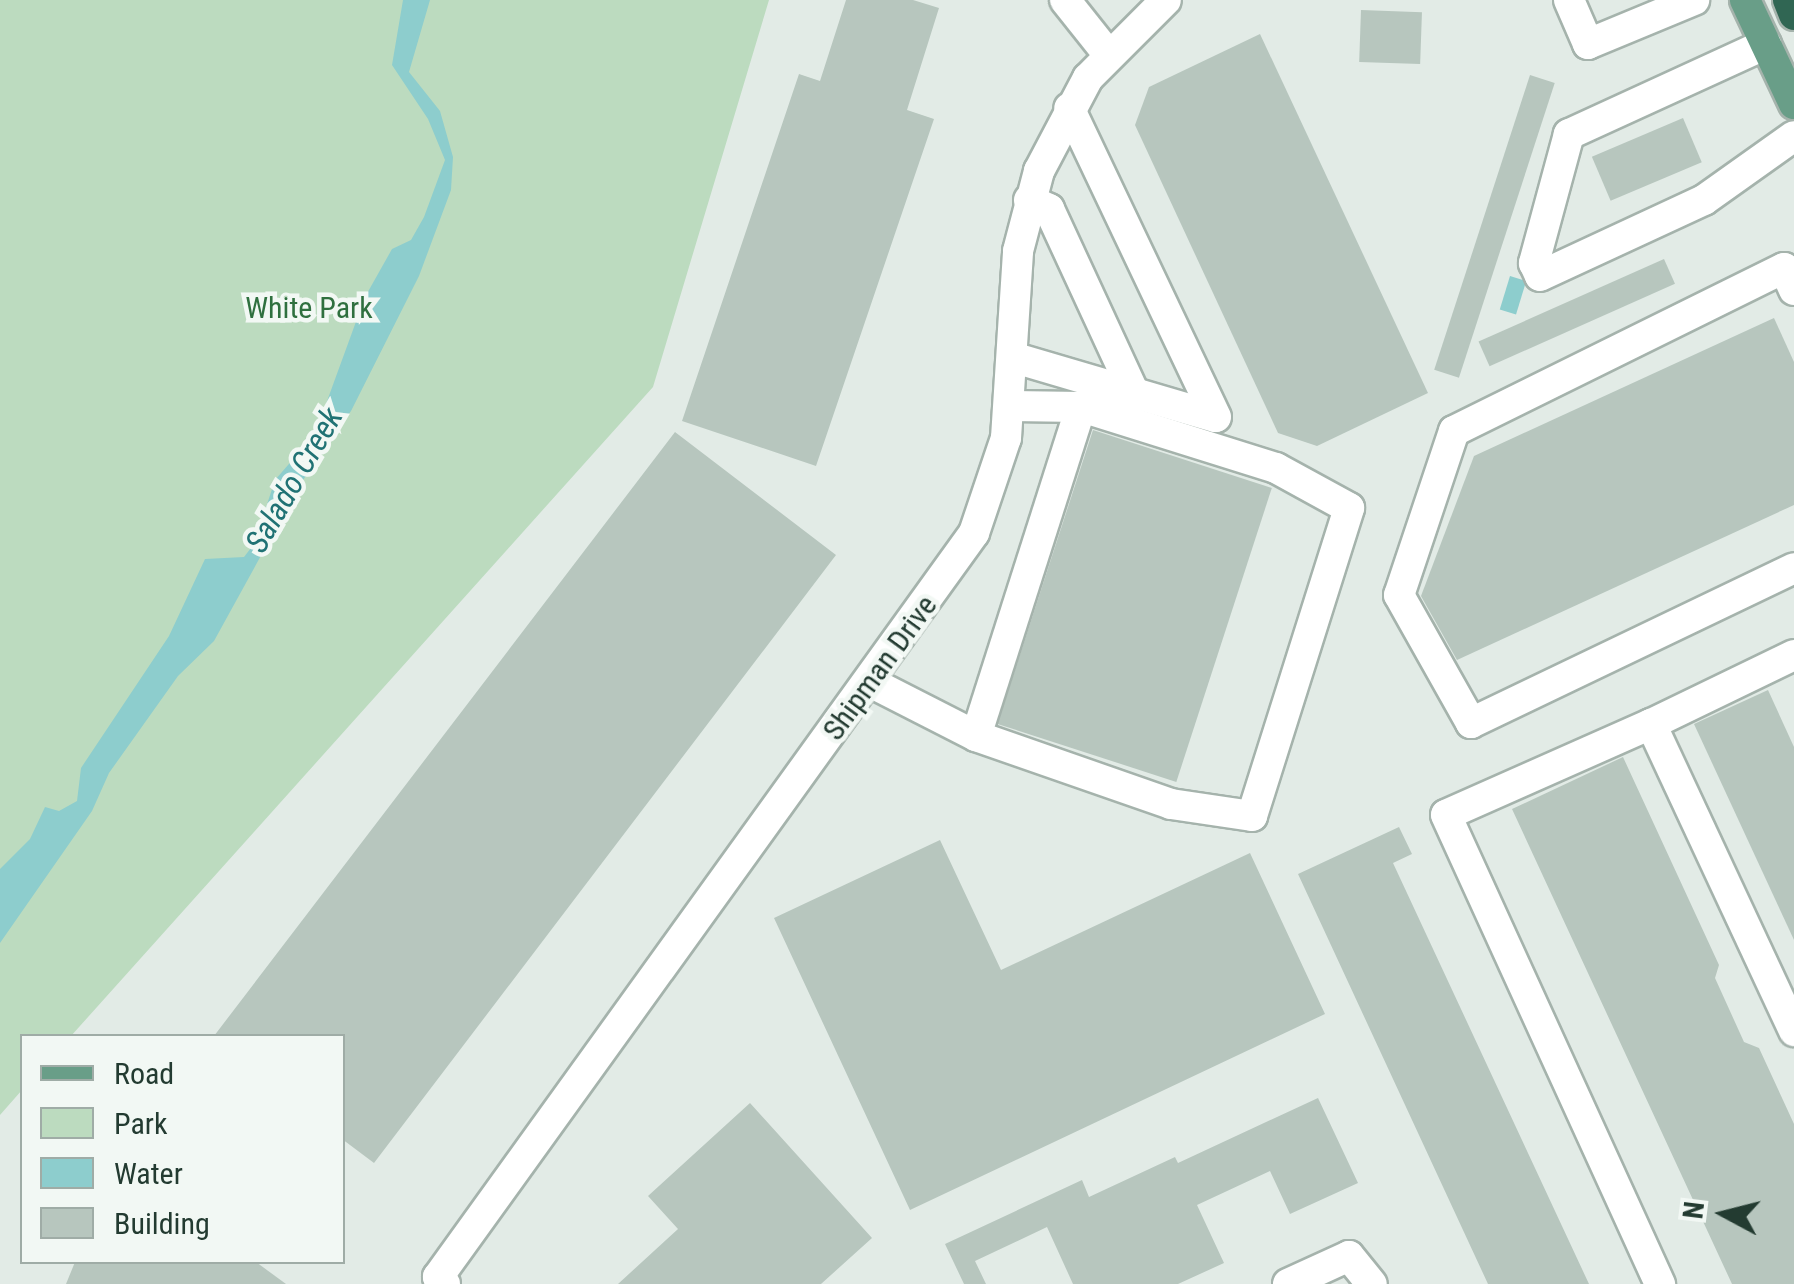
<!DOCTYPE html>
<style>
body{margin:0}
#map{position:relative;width:1794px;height:1284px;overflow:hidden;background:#e2ebe6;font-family:"Roboto Condensed",sans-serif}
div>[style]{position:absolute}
.green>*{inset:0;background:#bcdbbf}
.water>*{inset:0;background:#8dcdcd;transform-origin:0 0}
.building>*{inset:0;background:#b7c6be;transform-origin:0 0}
.roads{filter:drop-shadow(2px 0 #a5b3ac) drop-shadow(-2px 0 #a5b3ac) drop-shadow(0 2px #a5b3ac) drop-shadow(0 -2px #a5b3ac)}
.minor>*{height:30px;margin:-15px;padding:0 15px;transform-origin:15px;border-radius:15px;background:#fff}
.major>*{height:30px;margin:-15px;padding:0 15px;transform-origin:15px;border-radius:15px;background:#699e88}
.highway>*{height:30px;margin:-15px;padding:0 15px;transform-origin:15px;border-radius:15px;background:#306653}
span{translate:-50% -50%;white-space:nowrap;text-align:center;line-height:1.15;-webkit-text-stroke:9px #f2f8f4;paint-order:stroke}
.park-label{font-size:30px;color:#2f703f}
.street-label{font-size:30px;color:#233b31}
.water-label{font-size:32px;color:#207274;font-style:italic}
.legend{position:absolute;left:20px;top:1034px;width:325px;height:230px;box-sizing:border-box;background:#f2f8f4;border:2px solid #9faca6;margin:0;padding:12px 18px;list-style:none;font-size:30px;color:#233b31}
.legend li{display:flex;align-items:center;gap:20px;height:50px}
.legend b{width:50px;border:2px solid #9faca6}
.north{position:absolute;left:1674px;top:1164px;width:100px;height:100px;-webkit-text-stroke:8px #f2f8f4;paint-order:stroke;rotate:277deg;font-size:28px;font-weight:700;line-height:40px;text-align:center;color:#233b31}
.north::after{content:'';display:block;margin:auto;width:35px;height:45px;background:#233b31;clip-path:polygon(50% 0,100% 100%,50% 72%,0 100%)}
</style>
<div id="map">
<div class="green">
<i style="clip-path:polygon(0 0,769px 0,653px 387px,71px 1036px,22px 1036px,22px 1090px,0 1115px)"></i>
</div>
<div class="water">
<i style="clip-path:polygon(403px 0,430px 0,409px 72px,440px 111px,453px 157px,451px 190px,419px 276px,351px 411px,301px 483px,214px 641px,178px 676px,109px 773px,92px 811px,0 943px,0 869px,30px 839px,45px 807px,59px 811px,77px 801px,81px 768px,169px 636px,205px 559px,244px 557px,254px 544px,275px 480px,315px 434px,365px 297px,392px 249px,411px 240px,424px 217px,445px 160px,428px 119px,392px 65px)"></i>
<i style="left:1510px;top:276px;width:17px;height:35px;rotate:17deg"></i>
</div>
<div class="building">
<i style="clip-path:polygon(846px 0,913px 0,939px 8px,907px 110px,934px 119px,816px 466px,682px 421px,799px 74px,820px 81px)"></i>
<i style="left:1361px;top:10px;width:61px;height:52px;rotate:2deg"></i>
<i style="clip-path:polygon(1260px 34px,1428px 393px,1317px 446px,1278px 433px,1135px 125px,1149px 87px)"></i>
<i style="left:1530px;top:75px;width:26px;height:310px;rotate:18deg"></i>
<i style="left:1683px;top:118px;width:48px;height:99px;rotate:67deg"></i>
<i style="left:1664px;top:259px;width:27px;height:203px;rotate:66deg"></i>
<i style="clip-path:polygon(1774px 318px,1794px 362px,1794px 505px,1457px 660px,1421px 596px,1474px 456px)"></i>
<i style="left:1093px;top:430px;width:188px;height:309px;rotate:18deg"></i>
<i style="clip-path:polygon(675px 432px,836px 555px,374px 1163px,342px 1139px,342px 1036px,214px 1036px)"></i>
<i style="clip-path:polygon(1768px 690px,1794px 747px,1794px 940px,1694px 724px)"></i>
<i style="clip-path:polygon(1623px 757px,1719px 965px,1715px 978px,1744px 1042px,1759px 1048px,1794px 1124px,1794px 1284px,1732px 1284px,1512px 809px)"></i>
<i style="clip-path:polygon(1399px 827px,1412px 854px,1393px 863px,1589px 1284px,1488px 1284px,1298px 874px)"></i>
<i style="clip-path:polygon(940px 840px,1001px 970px,1250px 853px,1325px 1014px,910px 1210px,774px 918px)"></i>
<i style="clip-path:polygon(1318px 1098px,1358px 1183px,1290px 1214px,1270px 1171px,1197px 1205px,1224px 1263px,1178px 1284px,1073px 1284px,1047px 1227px,975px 1261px,986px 1284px,964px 1284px,945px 1244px,1082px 1180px,1089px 1197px,1175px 1157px,1178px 1163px)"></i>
<i style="clip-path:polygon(750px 1103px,872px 1238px,821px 1284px,618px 1284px,678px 1229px,648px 1196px)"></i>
<i style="clip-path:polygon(75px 1262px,256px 1262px,286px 1284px,66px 1284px)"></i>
</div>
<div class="roads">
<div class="minor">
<i style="left:1065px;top:0;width:69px;rotate:51.5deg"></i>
<i style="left:1569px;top:0;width:48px;rotate:66.6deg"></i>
<i style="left:1588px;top:44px;width:115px;rotate:-22.5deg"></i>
<i style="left:1766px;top:44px;width:217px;rotate:155.4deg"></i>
<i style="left:1569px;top:134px;width:134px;rotate:105.2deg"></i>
<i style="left:1534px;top:263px;width:14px;rotate:65deg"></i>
<i style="left:1540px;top:276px;width:181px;rotate:-24.9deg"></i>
<i style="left:1704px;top:200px;width:110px;rotate:-35.4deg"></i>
<i style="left:1029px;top:200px;width:22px;rotate:24deg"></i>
<i style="left:1049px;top:209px;width:203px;rotate:65.2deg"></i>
<i style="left:1794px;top:290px;width:24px;rotate:-114deg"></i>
<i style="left:1784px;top:268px;width:368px;rotate:153.7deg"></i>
<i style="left:1454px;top:431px;width:173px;rotate:108.5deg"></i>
<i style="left:1399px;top:595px;width:147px;rotate:60.6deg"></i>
<i style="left:1471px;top:723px;width:358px;rotate:-25.6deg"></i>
<i style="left:1015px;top:358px;width:209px;rotate:16.4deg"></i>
<i style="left:1216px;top:417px;width:342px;rotate:-115.4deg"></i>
<i style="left:1794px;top:655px;width:159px;rotate:154.2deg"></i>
<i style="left:1651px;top:724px;width:339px;rotate:65deg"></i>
<i style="left:870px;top:682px;width:119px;rotate:27deg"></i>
<i style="left:976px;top:736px;width:207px;rotate:19.2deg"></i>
<i style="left:1171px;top:804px;width:82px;rotate:8.4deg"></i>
<i style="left:1252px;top:816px;width:323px;rotate:-72.5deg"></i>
<i style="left:1349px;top:508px;width:83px;rotate:-151.3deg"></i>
<i style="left:1276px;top:468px;width:204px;rotate:-162.6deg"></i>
<i style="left:1081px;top:407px;width:69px;rotate:-179.2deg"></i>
<i style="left:1651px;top:724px;width:224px;rotate:156.1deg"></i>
<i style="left:1446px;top:815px;width:516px;rotate:65.47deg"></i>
<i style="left:976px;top:736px;width:345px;rotate:-72.3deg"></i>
<i style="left:445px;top:1284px;width:10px;rotate:-135deg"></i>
<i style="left:438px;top:1277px;width:917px;rotate:-54.23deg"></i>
<i style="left:974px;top:533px;width:100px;rotate:-71.4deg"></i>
<i style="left:1006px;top:438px;width:187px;rotate:-86.3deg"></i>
<i style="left:1018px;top:251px;width:83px;rotate:-75.3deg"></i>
<i style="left:1039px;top:171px;width:105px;rotate:-62.2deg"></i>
<i style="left:1088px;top:78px;width:110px;rotate:-45deg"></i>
<i style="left:1288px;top:1284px;width:67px;rotate:-24.7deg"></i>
<i style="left:1349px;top:1256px;width:36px;rotate:51deg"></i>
</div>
<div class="major">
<i style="left:1745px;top:0;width:115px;rotate:64.8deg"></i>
</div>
<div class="highway">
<i style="left:1788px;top:0;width:16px;rotate:68deg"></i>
</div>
</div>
<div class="park-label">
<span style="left:309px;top:308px">White Park</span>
</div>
<div class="street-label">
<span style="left:880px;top:668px;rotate:-54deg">Shipman Drive</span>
</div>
<div class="water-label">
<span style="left:294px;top:480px;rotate:-60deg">Salado Creek</span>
</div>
<ul class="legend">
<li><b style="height:12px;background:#699e88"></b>Road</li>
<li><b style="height:28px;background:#bcdbbf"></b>Park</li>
<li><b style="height:28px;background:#8dcdcd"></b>Water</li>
<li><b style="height:28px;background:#b7c6be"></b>Building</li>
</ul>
<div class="north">N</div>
</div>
